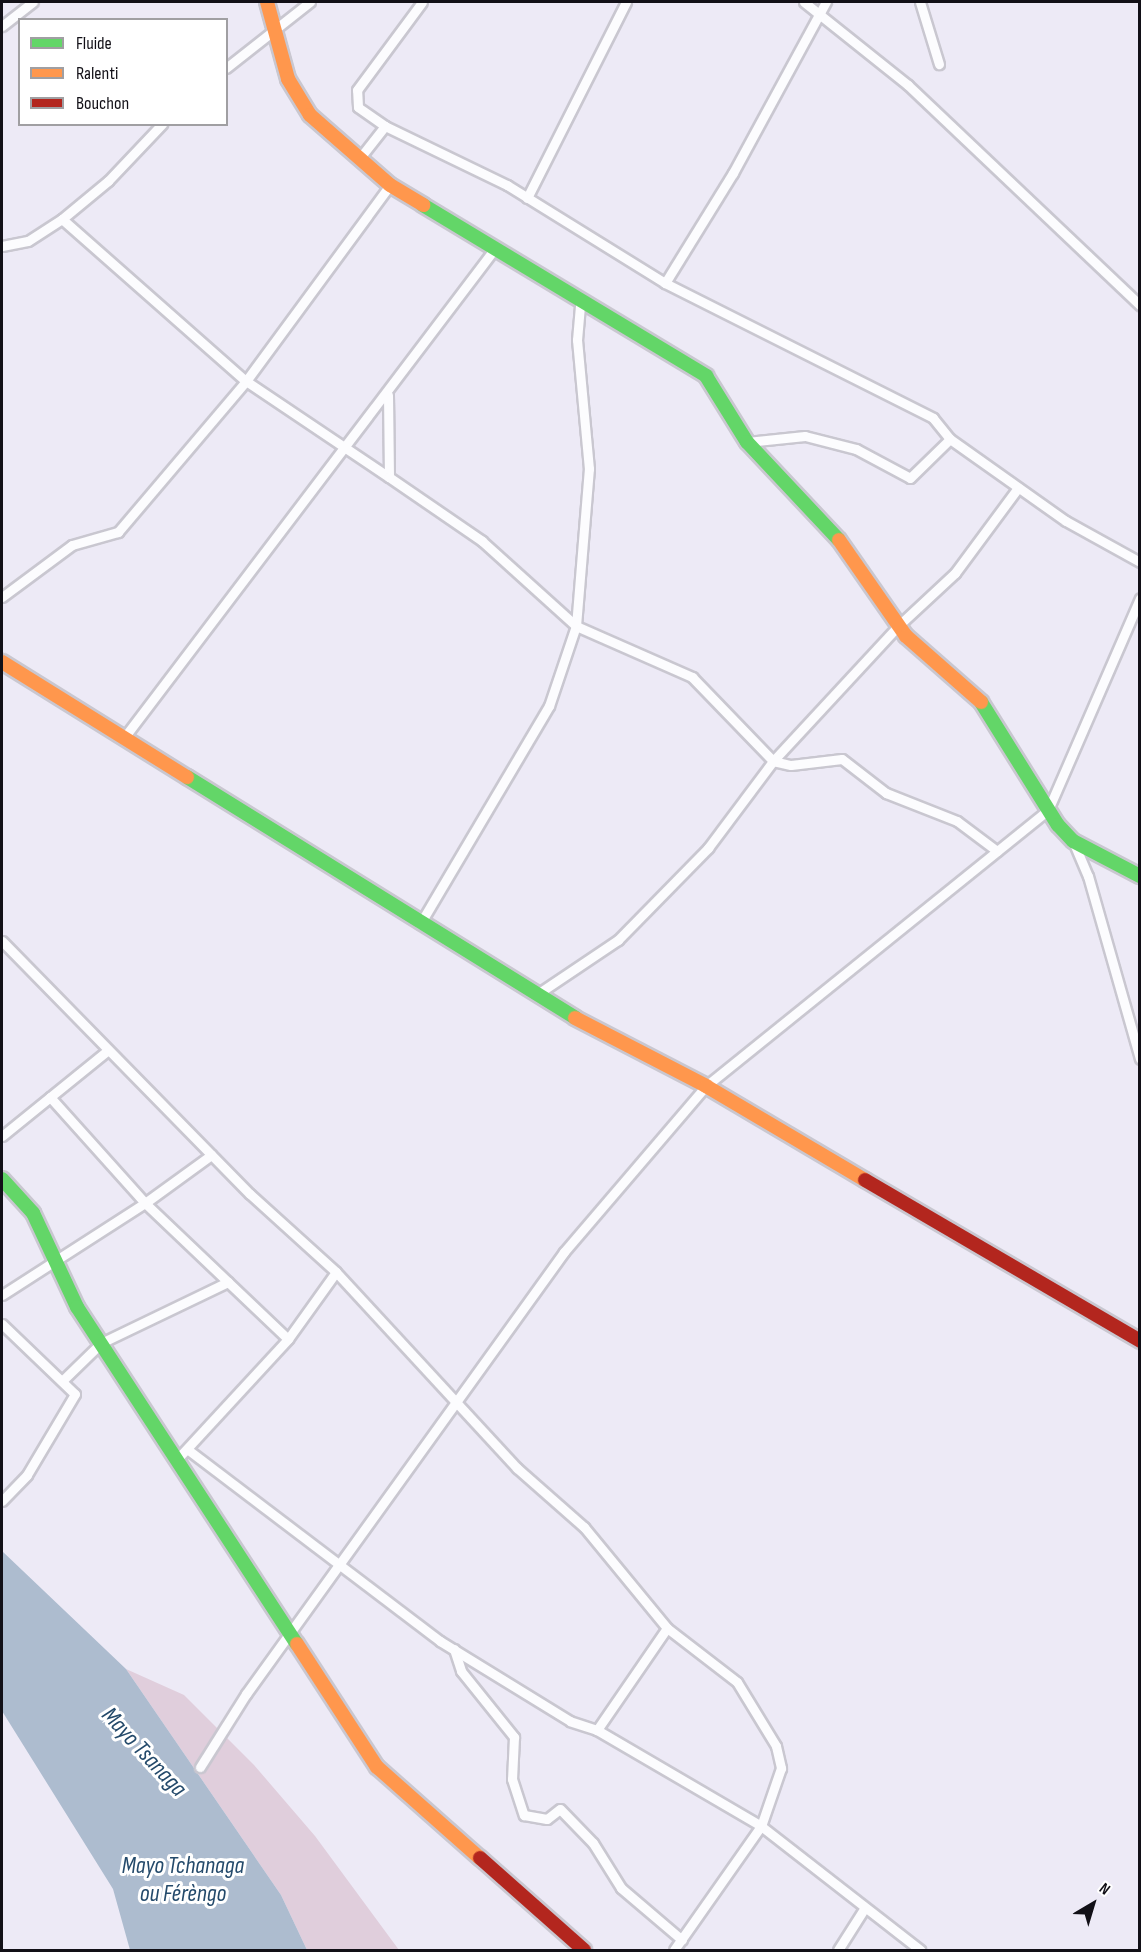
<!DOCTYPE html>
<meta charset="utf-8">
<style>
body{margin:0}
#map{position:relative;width:1141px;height:1952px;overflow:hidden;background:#edeaf6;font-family:"Sofia Sans Condensed",sans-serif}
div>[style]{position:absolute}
.green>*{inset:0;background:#e0cedc}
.water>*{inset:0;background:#adbccf}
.roads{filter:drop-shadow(2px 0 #c9c7d0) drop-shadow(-2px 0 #c9c7d0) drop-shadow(0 2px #c9c7d0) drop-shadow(0 -2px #c9c7d0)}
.street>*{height:9px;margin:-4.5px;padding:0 4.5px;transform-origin:4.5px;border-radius:4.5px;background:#fcfcfe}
.fast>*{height:14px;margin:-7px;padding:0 7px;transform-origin:7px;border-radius:7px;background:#63d668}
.slow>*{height:14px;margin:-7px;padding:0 7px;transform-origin:7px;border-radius:7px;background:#ff974d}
.jam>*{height:14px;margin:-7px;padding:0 7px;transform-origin:7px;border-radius:7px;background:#b3261e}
span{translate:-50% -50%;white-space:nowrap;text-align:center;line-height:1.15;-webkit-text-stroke:6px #fff;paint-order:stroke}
.water-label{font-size:24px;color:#244a6b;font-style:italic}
.frame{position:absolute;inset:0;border:3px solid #121017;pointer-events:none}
.legend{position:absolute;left:18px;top:18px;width:210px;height:108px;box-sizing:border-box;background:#fff;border:2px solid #a09fa2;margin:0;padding:8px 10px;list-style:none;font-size:18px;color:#121017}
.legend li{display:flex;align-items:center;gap:12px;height:30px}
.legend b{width:30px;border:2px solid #a09fa2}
.north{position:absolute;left:1063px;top:1874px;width:60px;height:60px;-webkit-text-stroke:4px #fff;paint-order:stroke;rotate:38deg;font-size:16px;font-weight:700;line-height:24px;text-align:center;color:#121017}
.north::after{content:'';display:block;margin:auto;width:21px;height:27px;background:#121017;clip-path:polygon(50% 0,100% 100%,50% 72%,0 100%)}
</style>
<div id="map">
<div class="green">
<i style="clip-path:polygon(126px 1669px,184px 1695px,254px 1765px,315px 1836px,399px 1950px,307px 1950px,281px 1895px)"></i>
</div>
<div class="water">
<i style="clip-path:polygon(2px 1551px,126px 1669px,281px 1895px,307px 1950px,130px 1950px,113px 1889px,2px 1711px)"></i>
</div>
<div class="roads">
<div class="street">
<i style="left:804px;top:2px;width:133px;rotate:38.6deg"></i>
<i style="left:908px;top:85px;width:320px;rotate:43.5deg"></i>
<i style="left:920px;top:2px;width:65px;rotate:73deg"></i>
<i style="left:2px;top:26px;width:39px;rotate:-38deg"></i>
<i style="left:226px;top:68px;width:107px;rotate:-38.2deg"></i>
<i style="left:385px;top:126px;width:136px;rotate:25.8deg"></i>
<i style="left:507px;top:185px;width:186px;rotate:31.8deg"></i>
<i style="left:665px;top:283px;width:300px;rotate:26.7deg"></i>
<i style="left:933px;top:418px;width:27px;rotate:51deg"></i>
<i style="left:950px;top:439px;width:142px;rotate:35.3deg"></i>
<i style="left:1066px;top:521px;width:85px;rotate:29deg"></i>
<i style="left:359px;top:159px;width:42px;rotate:-51.8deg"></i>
<i style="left:385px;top:126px;width:33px;rotate:-145deg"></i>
<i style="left:358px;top:107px;width:17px;rotate:-93deg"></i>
<i style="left:357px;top:90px;width:109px;rotate:-53.5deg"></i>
<i style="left:527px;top:198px;width:220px;rotate:-63.2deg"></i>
<i style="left:62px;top:219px;width:245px;rotate:41.4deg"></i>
<i style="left:246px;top:381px;width:172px;rotate:33.9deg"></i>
<i style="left:2px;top:246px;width:26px;rotate:-11deg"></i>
<i style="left:28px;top:241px;width:40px;rotate:-32.9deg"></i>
<i style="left:62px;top:219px;width:60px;rotate:-39.6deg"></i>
<i style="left:108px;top:181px;width:79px;rotate:-46.5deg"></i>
<i style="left:665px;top:283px;width:129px;rotate:-58.3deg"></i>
<i style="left:733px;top:173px;width:195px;rotate:-61.5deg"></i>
<i style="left:388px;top:395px;width:82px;rotate:89.3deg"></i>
<i style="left:389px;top:477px;width:113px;rotate:34.5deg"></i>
<i style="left:482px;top:541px;width:127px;rotate:42.1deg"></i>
<i style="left:576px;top:626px;width:127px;rotate:23.7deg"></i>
<i style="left:692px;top:677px;width:117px;rotate:46deg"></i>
<i style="left:773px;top:761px;width:18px;rotate:13deg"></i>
<i style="left:791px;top:765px;width:51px;rotate:-6.7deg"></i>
<i style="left:842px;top:759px;width:56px;rotate:37.7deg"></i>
<i style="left:886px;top:793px;width:76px;rotate:21.5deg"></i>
<i style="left:957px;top:821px;width:50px;rotate:36.9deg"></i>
<i style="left:747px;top:442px;width:58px;rotate:-5.9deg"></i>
<i style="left:805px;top:436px;width:53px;rotate:14.3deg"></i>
<i style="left:856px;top:449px;width:61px;rotate:28.2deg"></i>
<i style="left:910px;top:478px;width:56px;rotate:-44.3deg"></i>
<i style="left:2px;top:597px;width:87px;rotate:-36.6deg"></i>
<i style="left:72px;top:545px;width:48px;rotate:-15.8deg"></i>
<i style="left:118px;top:532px;width:198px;rotate:-49.7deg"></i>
<i style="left:246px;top:381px;width:243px;rotate:-53.7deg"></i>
<i style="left:123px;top:739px;width:612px;rotate:-52.83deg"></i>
<i style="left:1073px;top:841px;width:38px;rotate:67deg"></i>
<i style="left:1088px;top:876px;width:190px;rotate:74.1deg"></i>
<i style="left:420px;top:924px;width:253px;rotate:-59.4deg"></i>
<i style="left:549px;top:706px;width:84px;rotate:-71.4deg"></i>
<i style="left:576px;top:626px;width:158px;rotate:-85.3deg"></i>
<i style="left:589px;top:469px;width:130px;rotate:-95.3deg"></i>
<i style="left:577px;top:340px;width:35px;rotate:-85deg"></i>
<i style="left:2px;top:941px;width:354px;rotate:45.6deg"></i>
<i style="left:250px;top:1194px;width:116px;rotate:42.2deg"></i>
<i style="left:336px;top:1272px;width:267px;rotate:47.3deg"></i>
<i style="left:517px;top:1468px;width:89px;rotate:41.4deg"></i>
<i style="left:584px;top:1527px;width:131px;rotate:50.6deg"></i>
<i style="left:667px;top:1628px;width:124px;rotate:124.5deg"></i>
<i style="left:597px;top:1730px;width:28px;rotate:-162deg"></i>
<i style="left:570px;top:1721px;width:153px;rotate:-148.4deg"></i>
<i style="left:440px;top:1641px;width:316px;rotate:-142.8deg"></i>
<i style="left:536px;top:995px;width:99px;rotate:-33.9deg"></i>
<i style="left:618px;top:940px;width:129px;rotate:-45.6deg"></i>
<i style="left:708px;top:848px;width:109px;rotate:-53.2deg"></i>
<i style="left:773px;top:761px;width:184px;rotate:-47.2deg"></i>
<i style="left:898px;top:626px;width:78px;rotate:-42.9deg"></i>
<i style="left:955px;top:573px;width:106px;rotate:-53.5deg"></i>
<i style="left:50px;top:1097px;width:142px;rotate:48.1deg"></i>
<i style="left:145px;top:1203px;width:82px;rotate:-36deg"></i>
<i style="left:2px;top:1136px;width:135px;rotate:-39deg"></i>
<i style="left:2px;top:1295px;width:170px;rotate:-32.8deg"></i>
<i style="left:145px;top:1203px;width:197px;rotate:43.6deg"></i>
<i style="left:288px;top:1339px;width:161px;rotate:132.7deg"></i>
<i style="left:2px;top:1324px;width:101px;rotate:43.8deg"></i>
<i style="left:75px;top:1394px;width:94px;rotate:120.7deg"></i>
<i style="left:27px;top:1475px;width:36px;rotate:134deg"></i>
<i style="left:288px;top:1339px;width:82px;rotate:-54.4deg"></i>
<i style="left:63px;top:1380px;width:53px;rotate:-44.2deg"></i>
<i style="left:101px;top:1343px;width:141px;rotate:-25.7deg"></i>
<i style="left:667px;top:1628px;width:88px;rotate:37.6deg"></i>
<i style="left:737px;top:1682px;width:75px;rotate:58.6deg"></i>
<i style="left:776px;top:1746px;width:23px;rotate:77deg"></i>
<i style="left:781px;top:1768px;width:61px;rotate:109deg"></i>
<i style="left:761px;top:1826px;width:151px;rotate:125.1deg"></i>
<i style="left:454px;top:1649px;width:23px;rotate:72deg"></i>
<i style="left:461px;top:1671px;width:85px;rotate:51.2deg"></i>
<i style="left:514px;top:1737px;width:42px;rotate:92.7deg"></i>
<i style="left:512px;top:1779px;width:38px;rotate:72deg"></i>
<i style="left:524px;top:1815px;width:23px;rotate:10deg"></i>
<i style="left:547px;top:1819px;width:16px;rotate:-38deg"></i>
<i style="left:560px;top:1809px;width:47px;rotate:45.9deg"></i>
<i style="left:593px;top:1843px;width:53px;rotate:58.1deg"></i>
<i style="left:621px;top:1888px;width:80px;rotate:40.4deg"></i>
<i style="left:597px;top:1730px;width:190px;rotate:30.3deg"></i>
<i style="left:761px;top:1826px;width:202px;rotate:37.9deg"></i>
<i style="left:200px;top:1767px;width:86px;rotate:-57.8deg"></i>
<i style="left:246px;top:1694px;width:545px;rotate:-54.27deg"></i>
<i style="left:564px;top:1252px;width:218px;rotate:-49.5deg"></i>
<i style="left:706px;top:1086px;width:439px;rotate:-38.9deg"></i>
<i style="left:1048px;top:810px;width:231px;rotate:-66.5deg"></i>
<i style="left:838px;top:1950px;width:49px;rotate:-57.6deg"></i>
</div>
<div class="fast">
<i style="left:423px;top:205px;width:331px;rotate:31.1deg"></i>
<i style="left:706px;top:376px;width:78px;rotate:58.2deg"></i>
<i style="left:747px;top:442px;width:134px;rotate:46.8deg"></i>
<i style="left:981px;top:702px;width:145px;rotate:58deg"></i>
<i style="left:1058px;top:825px;width:22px;rotate:47deg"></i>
<i style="left:1073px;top:841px;width:76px;rotate:27.6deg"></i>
<i style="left:187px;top:777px;width:457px;rotate:31.8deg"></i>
<i style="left:2px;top:1179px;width:46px;rotate:47.6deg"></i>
<i style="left:33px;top:1213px;width:104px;rotate:64.9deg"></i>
<i style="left:77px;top:1307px;width:402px;rotate:56.9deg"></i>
</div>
<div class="slow">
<i style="left:267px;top:2px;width:80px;rotate:74.7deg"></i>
<i style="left:288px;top:79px;width:42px;rotate:58.6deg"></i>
<i style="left:310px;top:115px;width:106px;rotate:41.2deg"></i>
<i style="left:390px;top:185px;width:39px;rotate:31deg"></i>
<i style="left:839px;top:540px;width:117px;rotate:55.1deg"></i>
<i style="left:906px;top:636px;width:100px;rotate:41.3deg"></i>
<i style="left:2px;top:662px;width:218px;rotate:31.9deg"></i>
<i style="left:575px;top:1018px;width:148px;rotate:27.4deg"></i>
<i style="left:706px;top:1086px;width:185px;rotate:30.6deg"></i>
<i style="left:297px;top:1644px;width:147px;rotate:57deg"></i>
<i style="left:377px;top:1767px;width:137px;rotate:41.5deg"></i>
</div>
<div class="jam">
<i style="left:865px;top:1180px;width:319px;rotate:30.3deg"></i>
<i style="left:480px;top:1858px;width:139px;rotate:41.5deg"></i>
</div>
</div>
<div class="water-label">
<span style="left:144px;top:1752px;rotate:47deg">Mayo Tsanaga</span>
<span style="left:183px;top:1880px">Mayo Tchanaga<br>ou Férèngo</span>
</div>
<div class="frame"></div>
<ul class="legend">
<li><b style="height:8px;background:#63d668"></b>Fluide</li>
<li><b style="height:8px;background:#ff974d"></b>Ralenti</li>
<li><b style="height:8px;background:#b3261e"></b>Bouchon</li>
</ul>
<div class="north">N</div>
</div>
